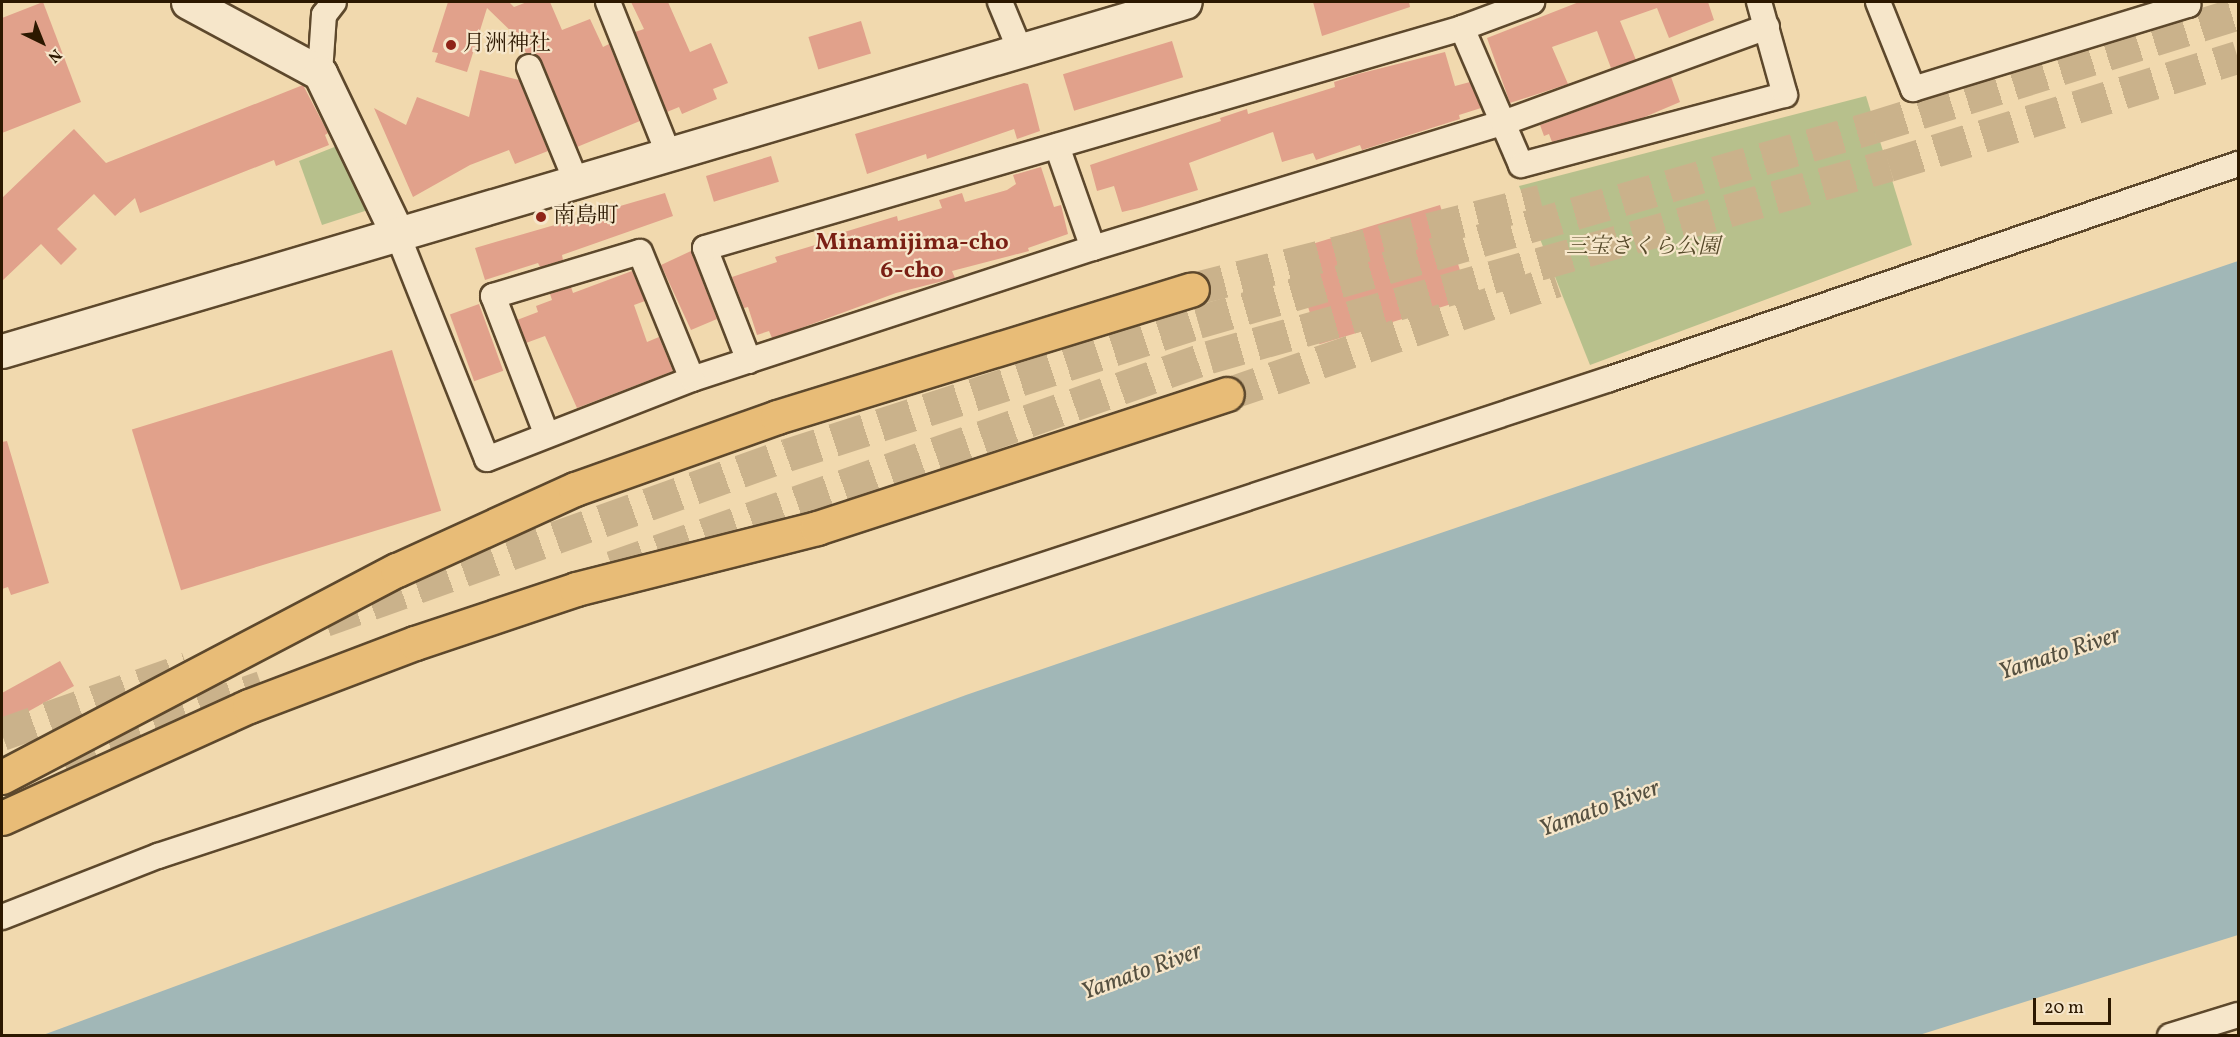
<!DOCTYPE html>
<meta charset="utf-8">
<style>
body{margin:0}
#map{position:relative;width:2240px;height:1037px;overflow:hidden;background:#f1d9ae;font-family:Vollkorn,"Noto Serif JP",serif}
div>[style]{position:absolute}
.green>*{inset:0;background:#b7c08c}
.water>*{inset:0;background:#a1b7b7}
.building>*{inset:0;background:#e1a18b;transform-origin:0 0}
.highway-tunnel>*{height:33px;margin-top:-16.5px;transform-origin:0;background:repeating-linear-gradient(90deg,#cab28b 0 33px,transparent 0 49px)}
.roads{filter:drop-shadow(2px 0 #5d482c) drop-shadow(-2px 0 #5d482c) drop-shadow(0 2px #5d482c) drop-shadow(0 -2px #5d482c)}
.street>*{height:24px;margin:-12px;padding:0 12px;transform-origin:12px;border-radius:12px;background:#f6e6ca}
.secondary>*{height:33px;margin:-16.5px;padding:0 16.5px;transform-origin:16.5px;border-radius:16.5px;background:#f6e6ca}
.highway>*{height:33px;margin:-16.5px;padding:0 16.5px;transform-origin:16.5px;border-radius:16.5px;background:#e8bc77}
.dots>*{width:16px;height:16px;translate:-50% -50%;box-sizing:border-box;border:3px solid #f6e6ca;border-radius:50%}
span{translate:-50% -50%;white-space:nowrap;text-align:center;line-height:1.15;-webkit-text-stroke:4.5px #f6e6ca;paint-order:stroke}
.poi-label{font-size:22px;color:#2c1800}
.left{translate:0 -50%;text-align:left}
.park-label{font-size:22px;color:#564a2a;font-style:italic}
.neighbourhood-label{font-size:24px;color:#7a1f14;font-weight:700}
.water-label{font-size:24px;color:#555040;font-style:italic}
.frame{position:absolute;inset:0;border:3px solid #2c1800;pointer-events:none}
.north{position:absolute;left:12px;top:12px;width:60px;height:60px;-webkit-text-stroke:4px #f6e6ca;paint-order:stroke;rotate:137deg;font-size:16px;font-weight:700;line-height:24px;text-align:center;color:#2c1800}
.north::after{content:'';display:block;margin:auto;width:21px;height:27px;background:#2c1800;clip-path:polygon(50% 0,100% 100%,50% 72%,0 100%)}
.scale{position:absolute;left:2033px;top:998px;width:78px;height:27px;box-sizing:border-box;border:3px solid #2c1800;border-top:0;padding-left:8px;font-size:18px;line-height:21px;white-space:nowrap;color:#2c1800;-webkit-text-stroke:4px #f6e6ca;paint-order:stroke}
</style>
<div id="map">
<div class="green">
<i style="clip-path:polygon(1866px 96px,1912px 245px,1590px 365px,1519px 186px)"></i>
<i style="clip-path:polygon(342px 144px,371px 209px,322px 225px,299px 161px)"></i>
</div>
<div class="water">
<i style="clip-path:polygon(2238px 261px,2238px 935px,1916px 1036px,43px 1035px,966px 695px)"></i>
</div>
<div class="building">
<i style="clip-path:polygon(43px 2px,81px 102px,2px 133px,2px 18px)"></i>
<i style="clip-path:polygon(448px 2px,509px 2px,514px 7px,527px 2px,550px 2px,562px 30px,590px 19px,603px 47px,609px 44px,640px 121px,577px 147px,542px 61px,537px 55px,526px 53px,520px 40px,487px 8px,467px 72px,435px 62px,438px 53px,432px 52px)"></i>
<i style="clip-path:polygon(631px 2px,668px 2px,690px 52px,711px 43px,728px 83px,713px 89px,717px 99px,682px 114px,679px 107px,667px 112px,635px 32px,644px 29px)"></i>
<i style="clip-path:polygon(1313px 2px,1409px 2px,1410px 7px,1322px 36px)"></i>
<i style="clip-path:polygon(1579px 2px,1708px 2px,1714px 20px,1669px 38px,1657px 8px,1620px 21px,1636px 60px,1611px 68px,1597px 31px,1552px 47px,1568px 84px,1510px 103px,1487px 38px)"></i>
<i style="left:861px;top:21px;width:34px;height:55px;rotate:73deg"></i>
<i style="left:1172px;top:41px;width:38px;height:114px;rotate:73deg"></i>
<i style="clip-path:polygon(1445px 52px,1455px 86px,1470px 82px,1481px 108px,1459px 115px,1460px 119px,1362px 150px,1360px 145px,1316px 160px,1313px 153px,1282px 162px,1273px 132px,1189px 163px,1198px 190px,1139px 208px,1122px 212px,1114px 186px,1097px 191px,1090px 165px,1221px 121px,1220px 118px,1247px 109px,1248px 114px,1335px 87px,1334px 82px,1358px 74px)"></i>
<i style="clip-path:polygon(480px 70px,519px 80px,548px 151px,515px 164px,509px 150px,470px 165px,413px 197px,374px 108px,406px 125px,417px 97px,469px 117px)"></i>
<i style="clip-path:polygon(1671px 77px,1680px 102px,1640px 119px,1552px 142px,1549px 134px,1544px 136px,1540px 125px)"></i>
<i style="clip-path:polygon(1024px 83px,1028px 84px,1040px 131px,1017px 139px,1014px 129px,927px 159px,926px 154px,867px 174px,855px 134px)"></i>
<i style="clip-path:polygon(303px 85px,328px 133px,325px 135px,329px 145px,276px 166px,274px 160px,140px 213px,135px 198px,115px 216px,94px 194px,57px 229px,77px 249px,61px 265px,41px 244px,2px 281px,2px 198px,74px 129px,106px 163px)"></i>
<i style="left:771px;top:156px;width:27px;height:68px;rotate:73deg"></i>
<i style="clip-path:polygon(1041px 167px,1054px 207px,1061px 205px,1068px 234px,1028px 248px,1029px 251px,952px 271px,955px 278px,896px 293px,793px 331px,772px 338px,769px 331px,757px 335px,748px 307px,744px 308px,732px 277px,777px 262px,775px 257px,842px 237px,841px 233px,897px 216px,898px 221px,942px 208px,939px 200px,962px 193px,965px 202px,1007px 190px,1016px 184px,1013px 175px)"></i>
<i style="clip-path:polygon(665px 193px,673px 216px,562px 255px,563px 260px,540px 267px,538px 263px,485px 280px,475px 248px)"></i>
<i style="left:1440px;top:205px;width:98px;height:156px;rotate:73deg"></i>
<i style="clip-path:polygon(691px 251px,717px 319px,691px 330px,661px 265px)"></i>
<i style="clip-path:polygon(632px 271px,645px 301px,634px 305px,647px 342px,659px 337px,673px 371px,577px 408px,545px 336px,526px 343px,517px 320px,538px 312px,536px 306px,552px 300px,550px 294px,571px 287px,573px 293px)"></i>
<i style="left:479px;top:304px;width:71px;height:31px;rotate:70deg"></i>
<i style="left:392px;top:350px;width:168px;height:272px;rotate:73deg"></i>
<i style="clip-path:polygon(7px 441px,49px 583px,11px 595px,8px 587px,2px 589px,2px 442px)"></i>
<i style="clip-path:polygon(60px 661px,74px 686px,22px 715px,20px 711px,2px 721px,2px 693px)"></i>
</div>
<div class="highway-tunnel">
<i style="left:1192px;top:289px;width:360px;rotate:-14.2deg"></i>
<i style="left:1227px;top:394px;width:348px;rotate:-19deg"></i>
<i style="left:612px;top:567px;width:633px;rotate:-19.38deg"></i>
<i style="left:1209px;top:357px;width:707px;rotate:-15.77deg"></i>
<i style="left:1889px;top:165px;width:365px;rotate:-17.2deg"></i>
<i style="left:325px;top:620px;width:491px;rotate:-19.7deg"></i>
<i style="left:787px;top:455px;width:432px;rotate:-17.9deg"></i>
<i style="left:1198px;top:322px;width:703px;rotate:-16.11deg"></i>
<i style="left:1873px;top:127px;width:382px;rotate:-17.3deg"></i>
<i style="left:2px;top:734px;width:197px;rotate:-19.5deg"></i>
<i style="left:62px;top:757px;width:212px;rotate:-19.3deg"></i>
</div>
<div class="roads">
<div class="street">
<i style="left:608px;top:2px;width:165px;rotate:68.3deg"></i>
<i style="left:1000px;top:2px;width:52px;rotate:67.4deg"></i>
<i style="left:1878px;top:2px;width:94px;rotate:68.1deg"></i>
<i style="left:1913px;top:89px;width:288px;rotate:-17deg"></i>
<i style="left:2188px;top:5px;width:4px;rotate:-124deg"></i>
<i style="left:1462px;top:28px;width:149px;rotate:66.7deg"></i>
<i style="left:1521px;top:165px;width:273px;rotate:-14.9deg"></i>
<i style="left:1785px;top:95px;width:97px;rotate:-105.6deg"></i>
<i style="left:529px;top:67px;width:123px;rotate:67.6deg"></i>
<i style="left:320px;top:73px;width:58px;rotate:-86.1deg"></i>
<i style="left:324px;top:15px;width:16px;rotate:-52deg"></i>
<i style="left:1057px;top:146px;width:108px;rotate:70.6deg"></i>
<i style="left:397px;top:233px;width:243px;rotate:68.3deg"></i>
<i style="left:487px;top:459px;width:220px;rotate:-21.3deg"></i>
<i style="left:692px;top:379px;width:422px;rotate:-18.1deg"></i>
<i style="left:1093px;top:248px;width:429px;rotate:-17deg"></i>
<i style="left:1503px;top:123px;width:281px;rotate:-20deg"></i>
<i style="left:749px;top:361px;width:121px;rotate:-111.3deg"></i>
<i style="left:705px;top:248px;width:788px;rotate:-16.2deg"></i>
<i style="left:1462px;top:28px;width:75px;rotate:-20.4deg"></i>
<i style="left:546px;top:433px;width:147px;rotate:-111.1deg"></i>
<i style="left:493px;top:296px;width:153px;rotate:-16.7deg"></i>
<i style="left:640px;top:252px;width:137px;rotate:67.7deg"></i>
<i style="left:2px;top:917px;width:168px;rotate:-21.4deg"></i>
<i style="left:158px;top:856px;width:1528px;rotate:-18.19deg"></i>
<i style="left:1610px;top:379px;width:664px;rotate:-18.9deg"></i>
<i style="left:2170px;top:1036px;width:71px;rotate:-17.2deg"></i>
</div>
<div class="secondary">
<i style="left:188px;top:2px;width:150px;rotate:28.3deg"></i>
<i style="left:320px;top:73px;width:178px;rotate:64.3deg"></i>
<i style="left:2px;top:351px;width:1233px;rotate:-16.44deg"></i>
</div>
<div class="highway">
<i style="left:2px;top:777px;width:446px;rotate:-27.7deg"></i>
<i style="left:397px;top:570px;width:196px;rotate:-24.5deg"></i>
<i style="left:575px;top:489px;width:214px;rotate:-19.6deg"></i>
<i style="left:777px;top:417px;width:434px;rotate:-17.1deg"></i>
<i style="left:2px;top:818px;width:271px;rotate:-24.4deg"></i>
<i style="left:249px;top:706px;width:178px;rotate:-20.8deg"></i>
<i style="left:415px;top:643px;width:170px;rotate:-18.5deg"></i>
<i style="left:576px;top:589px;width:249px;rotate:-14.2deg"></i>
<i style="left:817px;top:528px;width:431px;rotate:-18.1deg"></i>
</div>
</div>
<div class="dots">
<i style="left:451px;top:45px;background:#8f2418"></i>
<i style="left:541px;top:217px;background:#8f2418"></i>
</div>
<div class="poi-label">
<span class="left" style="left:463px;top:45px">月洲神社</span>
<span class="left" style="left:553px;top:217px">南島町</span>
</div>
<div class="park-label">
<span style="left:1643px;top:248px">三宝さくら公園</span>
</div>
<div class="neighbourhood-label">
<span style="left:912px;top:258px">Minamijima-cho<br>6-cho</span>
</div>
<div class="water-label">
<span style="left:2060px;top:655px;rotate:-18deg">Yamato River</span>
<span style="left:1600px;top:810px;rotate:-20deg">Yamato River</span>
<span style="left:1142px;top:973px;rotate:-20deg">Yamato River</span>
</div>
<div class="frame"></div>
<div class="north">N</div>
<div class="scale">20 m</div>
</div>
